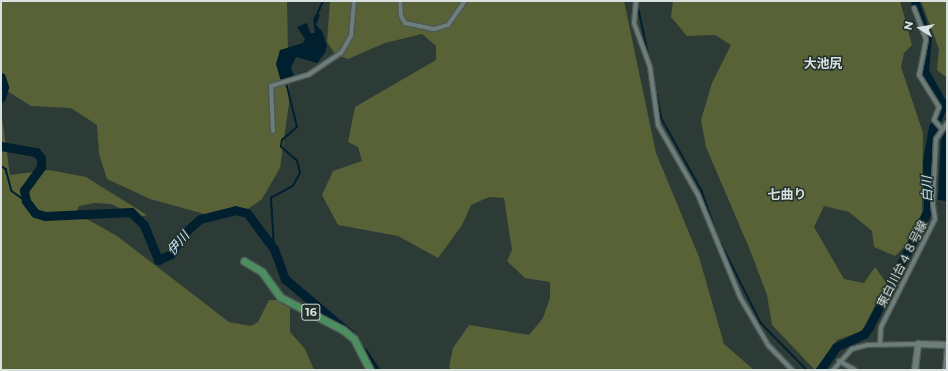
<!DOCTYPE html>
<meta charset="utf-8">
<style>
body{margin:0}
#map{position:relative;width:948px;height:371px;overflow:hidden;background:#2d3b37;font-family:Montserrat,"Noto Sans JP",sans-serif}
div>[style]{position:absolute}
.green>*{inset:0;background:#586236}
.water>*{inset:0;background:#001f2f}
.stream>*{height:1.5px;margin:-0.75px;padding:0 0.75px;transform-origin:0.75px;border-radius:0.75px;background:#001f2f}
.river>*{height:9px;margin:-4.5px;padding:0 4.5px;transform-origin:4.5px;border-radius:4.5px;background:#001f2f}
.roads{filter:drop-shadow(1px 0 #4c5755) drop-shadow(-1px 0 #4c5755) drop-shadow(0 1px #4c5755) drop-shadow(0 -1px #4c5755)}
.minor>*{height:4px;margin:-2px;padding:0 2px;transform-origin:2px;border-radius:2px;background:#6d7d79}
.tertiary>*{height:5.5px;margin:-2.75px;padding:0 2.75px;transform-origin:2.75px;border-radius:2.75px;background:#6d7d79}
.primary>*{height:7px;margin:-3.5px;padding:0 3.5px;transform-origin:3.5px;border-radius:3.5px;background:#4c8e5f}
span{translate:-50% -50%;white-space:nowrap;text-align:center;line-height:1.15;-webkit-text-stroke:3px #23312d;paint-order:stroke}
.shield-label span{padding:1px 3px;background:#23312d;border:1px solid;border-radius:3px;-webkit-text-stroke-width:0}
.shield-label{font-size:11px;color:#d8e1df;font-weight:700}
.street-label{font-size:12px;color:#d8e1df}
.neighbourhood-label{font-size:13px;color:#d8e1df;font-weight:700}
.water-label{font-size:13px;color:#c5e7fb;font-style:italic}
.frame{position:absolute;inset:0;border:2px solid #d8e1df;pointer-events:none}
.north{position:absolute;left:900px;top:8px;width:40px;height:40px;-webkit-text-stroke:3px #23312d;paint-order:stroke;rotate:282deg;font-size:11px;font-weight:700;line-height:16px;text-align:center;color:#d8e1df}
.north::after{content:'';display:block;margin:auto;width:14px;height:18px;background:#d8e1df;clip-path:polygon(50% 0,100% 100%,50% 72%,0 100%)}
</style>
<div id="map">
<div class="green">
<i style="clip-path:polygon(1px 1px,287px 1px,289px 103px,280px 168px,262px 199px,240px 215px,212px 216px,150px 199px,107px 179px,99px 154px,97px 125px,71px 108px,31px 106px,1px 87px)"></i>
<i style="clip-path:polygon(330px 1px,624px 1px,656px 153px,699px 257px,724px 344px,754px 370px,452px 370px,449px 367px,453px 348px,469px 325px,529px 335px,543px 318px,550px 298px,550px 282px,525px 278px,507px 261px,512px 250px,504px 198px,489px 197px,471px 205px,462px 225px,438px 258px,398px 236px,338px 225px,322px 195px,333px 171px,362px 161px,358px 147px,348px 142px,355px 107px,436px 60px,436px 46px,422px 34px,385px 43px,348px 59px,335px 54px,327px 42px)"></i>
<i style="clip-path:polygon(673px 1px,900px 1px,912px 45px,904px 53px,901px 67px,923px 133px,922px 213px,906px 245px,895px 256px,874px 247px,872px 231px,849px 212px,824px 206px,814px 227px,844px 279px,864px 283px,875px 267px,887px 284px,862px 331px,837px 340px,815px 370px,772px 325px,767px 295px,750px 250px,706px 147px,701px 120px,712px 83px,731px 45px,715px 35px,687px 36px,671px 17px)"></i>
<i style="clip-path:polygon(921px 1px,947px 1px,947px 78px,937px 70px,939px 49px)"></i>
<i style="clip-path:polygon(1px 111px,10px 175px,49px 170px,86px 177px,147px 215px,139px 217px,111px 204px,95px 203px,79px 206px,76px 213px,117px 236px,229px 322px,251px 326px,258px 322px,269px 300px,276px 300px,290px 308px,290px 332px,305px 349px,314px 370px,1px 370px)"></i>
</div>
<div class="water">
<i style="clip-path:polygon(317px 13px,320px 15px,316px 25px,322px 31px,327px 46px,325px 53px,317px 63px,296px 57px,291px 68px,295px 79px,281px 82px,276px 64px,280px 50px,303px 43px,305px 39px,297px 27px,307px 23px,310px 33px,315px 33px,313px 19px)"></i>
<i style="clip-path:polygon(947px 129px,947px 201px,938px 200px,941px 140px)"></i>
</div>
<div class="stream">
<i style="left:638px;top:5px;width:116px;rotate:78.1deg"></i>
<i style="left:662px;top:119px;width:82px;rotate:60.9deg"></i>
<i style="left:702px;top:191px;width:49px;rotate:70.8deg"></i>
<i style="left:718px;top:237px;width:96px;rotate:63.4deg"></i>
<i style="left:761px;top:323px;width:66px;rotate:45.6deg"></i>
<i style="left:317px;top:15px;width:15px;rotate:-67deg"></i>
<i style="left:1px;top:166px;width:6px;rotate:31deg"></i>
<i style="left:6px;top:169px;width:23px;rotate:75deg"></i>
<i style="left:12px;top:191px;width:17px;rotate:36deg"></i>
<i style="left:274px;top:249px;width:51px;rotate:-93.4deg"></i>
<i style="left:271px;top:198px;width:25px;rotate:-29deg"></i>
<i style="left:293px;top:186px;width:15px;rotate:-62deg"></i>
<i style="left:300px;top:173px;width:12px;rotate:-104deg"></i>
<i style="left:297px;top:161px;width:21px;rotate:-139deg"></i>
<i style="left:281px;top:147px;width:7px;rotate:-82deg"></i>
<i style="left:282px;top:140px;width:20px;rotate:-41deg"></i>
<i style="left:297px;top:127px;width:45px;rotate:-104deg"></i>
</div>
<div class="river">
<i style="left:1px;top:77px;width:10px;rotate:73deg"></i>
<i style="left:4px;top:87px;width:11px;rotate:105deg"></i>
<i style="left:1px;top:146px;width:36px;rotate:10deg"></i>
<i style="left:36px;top:152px;width:8px;rotate:50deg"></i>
<i style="left:41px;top:158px;width:9px;rotate:90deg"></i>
<i style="left:41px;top:167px;width:29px;rotate:126deg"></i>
<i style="left:24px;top:190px;width:11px;rotate:80deg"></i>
<i style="left:26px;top:201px;width:15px;rotate:53deg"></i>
<i style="left:35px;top:213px;width:10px;rotate:17deg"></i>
<i style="left:45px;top:216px;width:86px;rotate:-2.7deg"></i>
<i style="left:131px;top:212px;width:18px;rotate:45deg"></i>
<i style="left:144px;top:225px;width:38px;rotate:68deg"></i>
<i style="left:158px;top:260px;width:14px;rotate:-25deg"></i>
<i style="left:171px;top:254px;width:21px;rotate:-61deg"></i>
<i style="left:181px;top:236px;width:25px;rotate:-42deg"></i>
<i style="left:200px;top:219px;width:36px;rotate:-14deg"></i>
<i style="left:235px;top:210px;width:12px;rotate:14deg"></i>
<i style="left:247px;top:213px;width:45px;rotate:53.1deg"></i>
<i style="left:274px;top:249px;width:32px;rotate:70deg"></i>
<i style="left:285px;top:279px;width:85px;rotate:40.2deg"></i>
<i style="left:363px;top:352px;width:22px;rotate:56deg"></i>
<i style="left:820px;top:370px;width:28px;rotate:-55deg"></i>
<i style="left:836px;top:347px;width:31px;rotate:-25deg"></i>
<i style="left:864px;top:334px;width:9px;rotate:-54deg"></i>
<i style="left:869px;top:327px;width:131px;rotate:-63.2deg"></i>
<i style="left:928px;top:210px;width:49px;rotate:-91.2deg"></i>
<i style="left:927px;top:161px;width:34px;rotate:-80deg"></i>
<i style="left:933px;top:128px;width:25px;rotate:-67deg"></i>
<i style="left:943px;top:105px;width:39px;rotate:-119deg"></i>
<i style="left:924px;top:71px;width:33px;rotate:-85deg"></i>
<i style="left:927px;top:38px;width:36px;rotate:-109deg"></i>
</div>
<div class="roads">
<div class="minor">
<i style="left:400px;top:1px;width:15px;rotate:86deg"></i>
<i style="left:401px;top:16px;width:8px;rotate:60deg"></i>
<i style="left:405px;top:23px;width:30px;rotate:12deg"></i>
<i style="left:434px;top:29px;width:15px;rotate:-16deg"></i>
<i style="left:448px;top:25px;width:29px;rotate:-55deg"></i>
<i style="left:636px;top:1px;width:22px;rotate:95deg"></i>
<i style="left:634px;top:23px;width:47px;rotate:70deg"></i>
<i style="left:650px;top:67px;width:59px;rotate:82.1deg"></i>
<i style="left:658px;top:125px;width:81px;rotate:60.3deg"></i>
<i style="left:698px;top:195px;width:110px;rotate:67.6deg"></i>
<i style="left:740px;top:297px;width:56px;rotate:59.7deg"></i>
<i style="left:768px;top:345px;width:35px;rotate:46deg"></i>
<i style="left:914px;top:8px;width:34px;rotate:69deg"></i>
<i style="left:926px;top:40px;width:36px;rotate:101deg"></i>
<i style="left:919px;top:75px;width:38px;rotate:58deg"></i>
<i style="left:939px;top:107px;width:14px;rotate:111deg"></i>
<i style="left:934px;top:120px;width:11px;rotate:49deg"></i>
<i style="left:273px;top:131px;width:45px;rotate:-92.5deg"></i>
<i style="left:271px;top:86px;width:39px;rotate:-17deg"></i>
<i style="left:308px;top:75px;width:40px;rotate:-34deg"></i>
<i style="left:341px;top:53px;width:20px;rotate:-60deg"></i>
<i style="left:351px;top:36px;width:35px;rotate:-85deg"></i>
<i style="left:880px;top:344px;width:17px;rotate:-87deg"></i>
<i style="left:881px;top:327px;width:121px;rotate:-63.4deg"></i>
<i style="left:935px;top:219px;width:15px;rotate:-98deg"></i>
<i style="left:933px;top:204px;width:65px;rotate:-87.4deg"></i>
<i style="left:936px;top:139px;width:19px;rotate:-55deg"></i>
<i style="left:839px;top:361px;width:18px;rotate:29deg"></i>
<i style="left:833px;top:370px;width:28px;rotate:-48deg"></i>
<i style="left:852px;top:349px;width:16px;rotate:-15deg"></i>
<i style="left:867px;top:345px;width:51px;rotate:-1.1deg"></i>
<i style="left:945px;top:370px;width:21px;rotate:-85deg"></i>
</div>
<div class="tertiary">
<i style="left:915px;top:370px;width:26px;rotate:-83deg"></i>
<i style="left:918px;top:344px;width:29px;rotate:2deg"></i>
</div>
<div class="primary">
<i style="left:244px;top:261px;width:21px;rotate:31deg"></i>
<i style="left:262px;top:272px;width:31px;rotate:54deg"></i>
<i style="left:280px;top:297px;width:71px;rotate:27.6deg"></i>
<i style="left:343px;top:330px;width:14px;rotate:39deg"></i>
<i style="left:354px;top:339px;width:35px;rotate:63deg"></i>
</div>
</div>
<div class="shield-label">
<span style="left:311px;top:312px">16</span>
</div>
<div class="street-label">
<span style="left:902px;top:264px;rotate:-63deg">東白川台４８号線</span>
</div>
<div class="neighbourhood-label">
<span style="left:823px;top:63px">大池尻</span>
<span style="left:787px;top:194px">七曲り</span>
</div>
<div class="water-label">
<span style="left:927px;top:189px;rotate:-91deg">白川</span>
<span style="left:178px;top:243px;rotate:-50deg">伊川</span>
</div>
<div class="frame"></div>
<div class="north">N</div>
</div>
